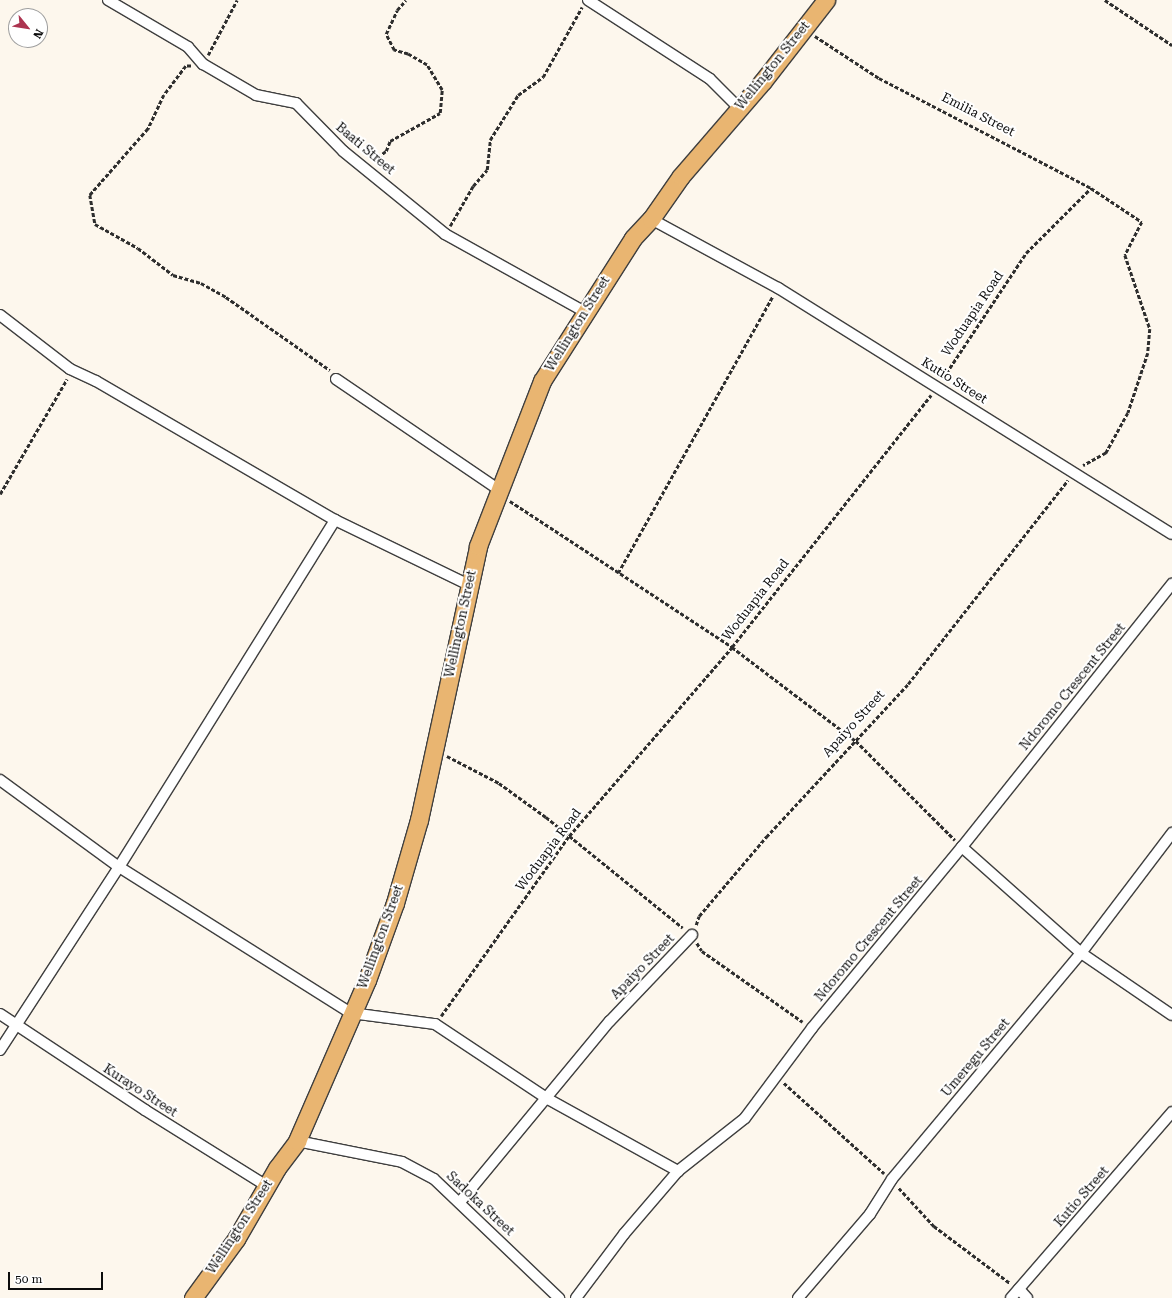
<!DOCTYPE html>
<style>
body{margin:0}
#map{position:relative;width:1172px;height:1298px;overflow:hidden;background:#fdf7ed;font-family:"Roboto Serif",serif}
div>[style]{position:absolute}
.path>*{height:2.5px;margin-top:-1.25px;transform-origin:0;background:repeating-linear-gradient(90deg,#2e2e2e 0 4px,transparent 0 6px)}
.roads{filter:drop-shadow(1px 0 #3f3f3f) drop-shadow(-1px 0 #3f3f3f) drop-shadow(0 1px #3f3f3f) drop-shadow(0 -1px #3f3f3f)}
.minor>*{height:10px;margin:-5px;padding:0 5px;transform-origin:5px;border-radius:5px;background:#fff}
.primary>*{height:17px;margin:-8.5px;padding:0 8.5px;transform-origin:8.5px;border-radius:8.5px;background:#e9b571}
span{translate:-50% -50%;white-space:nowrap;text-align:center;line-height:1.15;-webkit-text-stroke:4px #fff;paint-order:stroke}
.street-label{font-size:13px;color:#0c0c0c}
.north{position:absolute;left:8px;top:8px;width:40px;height:40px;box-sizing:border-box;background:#fff;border:1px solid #9e9e9e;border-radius:50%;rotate:120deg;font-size:11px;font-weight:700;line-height:16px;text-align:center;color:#0c0c0c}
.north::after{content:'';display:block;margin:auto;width:14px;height:18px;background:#ac3450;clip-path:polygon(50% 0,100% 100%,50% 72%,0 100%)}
.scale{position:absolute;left:8px;top:1272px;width:95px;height:18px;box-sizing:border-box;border:2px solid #0c0c0c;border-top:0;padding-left:5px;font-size:12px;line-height:14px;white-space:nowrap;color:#0c0c0c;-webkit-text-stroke:3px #fff;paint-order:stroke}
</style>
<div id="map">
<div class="path">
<i style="left:1105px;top:0;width:81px;rotate:33.9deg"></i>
<i style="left:815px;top:36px;width:77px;rotate:33.3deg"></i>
<i style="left:879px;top:78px;width:239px;rotate:27.4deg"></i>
<i style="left:1091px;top:188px;width:61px;rotate:33.7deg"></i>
<i style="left:1142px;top:222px;width:37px;rotate:117deg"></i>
<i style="left:1125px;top:255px;width:78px;rotate:71.3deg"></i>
<i style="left:1150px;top:329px;width:24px;rotate:95deg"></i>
<i style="left:1148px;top:353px;width:63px;rotate:108.4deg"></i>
<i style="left:1128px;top:413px;width:46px;rotate:118.8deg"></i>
<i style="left:1106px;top:453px;width:26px;rotate:151deg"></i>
<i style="left:208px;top:55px;width:62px;rotate:-62.2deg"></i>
<i style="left:191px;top:66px;width:5px;rotate:180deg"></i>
<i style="left:186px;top:66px;width:36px;rotate:127deg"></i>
<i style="left:164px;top:95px;width:38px;rotate:115deg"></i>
<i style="left:148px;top:129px;width:88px;rotate:131.3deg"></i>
<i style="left:90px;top:195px;width:29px;rotate:80deg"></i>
<i style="left:95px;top:224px;width:49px;rotate:29.2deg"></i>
<i style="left:138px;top:248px;width:44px;rotate:37.6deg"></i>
<i style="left:173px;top:275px;width:29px;rotate:16deg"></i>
<i style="left:201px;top:283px;width:29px;rotate:29deg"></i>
<i style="left:226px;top:297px;width:127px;rotate:35.1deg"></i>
<i style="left:373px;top:161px;width:16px;rotate:-38deg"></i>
<i style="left:386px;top:151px;width:11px;rotate:-68deg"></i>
<i style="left:390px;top:141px;width:57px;rotate:-29.2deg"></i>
<i style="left:440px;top:113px;width:23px;rotate:-85deg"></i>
<i style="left:442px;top:90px;width:29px;rotate:-121deg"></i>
<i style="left:427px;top:65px;width:22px;rotate:-150deg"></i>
<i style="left:408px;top:54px;width:15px;rotate:-164deg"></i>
<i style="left:394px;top:50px;width:18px;rotate:-117deg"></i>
<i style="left:386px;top:34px;width:26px;rotate:-65deg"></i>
<i style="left:397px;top:10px;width:13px;rotate:-48deg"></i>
<i style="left:450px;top:226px;width:46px;rotate:-60.1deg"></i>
<i style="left:473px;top:186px;width:21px;rotate:-49deg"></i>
<i style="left:487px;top:170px;width:30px;rotate:-84deg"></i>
<i style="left:490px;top:140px;width:53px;rotate:-58.1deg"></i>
<i style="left:518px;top:95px;width:31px;rotate:-36deg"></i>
<i style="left:543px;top:77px;width:80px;rotate:-60.9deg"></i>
<i style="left:943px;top:378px;width:150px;rotate:-56.4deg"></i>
<i style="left:1026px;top:253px;width:92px;rotate:-45deg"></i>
<i style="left:0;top:494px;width:133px;rotate:-59.8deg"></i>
<i style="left:510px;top:501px;width:266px;rotate:33.3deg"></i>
<i style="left:732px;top:647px;width:156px;rotate:37.2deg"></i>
<i style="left:856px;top:741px;width:140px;rotate:45deg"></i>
<i style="left:618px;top:573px;width:316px;rotate:-60.8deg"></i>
<i style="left:447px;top:756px;width:59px;rotate:27.4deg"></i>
<i style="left:499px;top:783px;width:58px;rotate:35.9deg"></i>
<i style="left:546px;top:817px;width:176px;rotate:39deg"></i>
<i style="left:696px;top:925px;width:9px;rotate:-72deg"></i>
<i style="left:699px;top:916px;width:104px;rotate:-49.7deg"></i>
<i style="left:766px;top:837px;width:209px;rotate:-47.1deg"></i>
<i style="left:908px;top:684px;width:259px;rotate:-51.9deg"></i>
<i style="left:697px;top:943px;width:9px;rotate:58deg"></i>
<i style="left:702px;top:951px;width:123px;rotate:35.1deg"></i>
<i style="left:441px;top:1016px;width:221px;rotate:-54.6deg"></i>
<i style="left:569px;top:836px;width:250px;rotate:-49.2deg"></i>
<i style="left:732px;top:647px;width:321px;rotate:-51.7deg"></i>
<i style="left:784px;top:1083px;width:135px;rotate:42deg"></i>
<i style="left:899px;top:1188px;width:52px;rotate:47.4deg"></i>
<i style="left:934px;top:1226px;width:95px;rotate:36.9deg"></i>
</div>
<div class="roads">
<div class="minor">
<i style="left:108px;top:0;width:93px;rotate:30.4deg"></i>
<i style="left:188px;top:47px;width:23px;rotate:49deg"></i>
<i style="left:203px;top:64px;width:61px;rotate:30.3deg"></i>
<i style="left:256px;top:95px;width:41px;rotate:11.3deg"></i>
<i style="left:296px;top:103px;width:67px;rotate:45.6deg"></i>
<i style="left:343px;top:151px;width:132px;rotate:39.1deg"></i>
<i style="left:445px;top:234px;width:160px;rotate:29.1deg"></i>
<i style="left:588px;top:0;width:145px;rotate:32.9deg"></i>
<i style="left:710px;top:79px;width:41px;rotate:45deg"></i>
<i style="left:651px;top:219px;width:145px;rotate:28.5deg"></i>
<i style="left:778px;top:288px;width:464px;rotate:32deg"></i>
<i style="left:0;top:315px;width:88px;rotate:37.6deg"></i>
<i style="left:70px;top:369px;width:29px;rotate:25deg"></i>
<i style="left:96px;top:381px;width:276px;rotate:30.2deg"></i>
<i style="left:335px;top:520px;width:149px;rotate:25.9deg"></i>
<i style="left:336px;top:379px;width:199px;rotate:34.2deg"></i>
<i style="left:0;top:780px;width:147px;rotate:36.2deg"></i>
<i style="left:119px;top:867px;width:274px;rotate:32.2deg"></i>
<i style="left:351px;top:1013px;width:85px;rotate:7.5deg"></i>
<i style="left:435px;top:1024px;width:136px;rotate:33.6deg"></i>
<i style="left:548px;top:1099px;width:149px;rotate:29deg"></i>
<i style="left:962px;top:847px;width:159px;rotate:41.7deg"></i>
<i style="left:1081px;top:953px;width:110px;rotate:34.3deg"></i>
<i style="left:0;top:1014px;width:174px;rotate:33.5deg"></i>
<i style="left:145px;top:1110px;width:145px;rotate:32deg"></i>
<i style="left:0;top:1050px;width:218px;rotate:-57deg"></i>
<i style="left:119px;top:867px;width:409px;rotate:-58.1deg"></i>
<i style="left:297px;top:1141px;width:107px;rotate:11.3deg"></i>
<i style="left:402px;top:1162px;width:36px;rotate:28deg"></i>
<i style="left:434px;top:1179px;width:173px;rotate:43.6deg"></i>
<i style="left:460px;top:1202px;width:235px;rotate:-50.4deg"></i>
<i style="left:610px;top:1021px;width:119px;rotate:-46.4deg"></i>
<i style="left:1019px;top:1289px;width:12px;rotate:48deg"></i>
<i style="left:576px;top:1298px;width:80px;rotate:-53.1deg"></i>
<i style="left:624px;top:1234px;width:83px;rotate:-49.4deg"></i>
<i style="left:678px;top:1171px;width:85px;rotate:-38.3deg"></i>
<i style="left:745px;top:1118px;width:112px;rotate:-53.3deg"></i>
<i style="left:812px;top:1028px;width:235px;rotate:-50.4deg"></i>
<i style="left:962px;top:847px;width:337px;rotate:-51.4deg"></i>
<i style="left:798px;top:1298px;width:111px;rotate:-49.4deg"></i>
<i style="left:870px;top:1214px;width:41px;rotate:-57.8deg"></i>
<i style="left:892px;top:1179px;width:295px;rotate:-50.1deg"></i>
<i style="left:1081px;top:953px;width:151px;rotate:-52.8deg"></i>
<i style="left:1011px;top:1298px;width:246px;rotate:-49.1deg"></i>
</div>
<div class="primary">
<i style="left:193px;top:1298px;width:73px;rotate:-53.9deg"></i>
<i style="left:236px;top:1239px;width:82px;rotate:-60deg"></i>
<i style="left:277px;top:1168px;width:34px;rotate:-53deg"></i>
<i style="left:297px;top:1141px;width:176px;rotate:-66.5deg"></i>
<i style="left:367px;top:980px;width:82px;rotate:-70deg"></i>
<i style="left:395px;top:903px;width:86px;rotate:-73.9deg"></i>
<i style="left:419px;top:820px;width:280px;rotate:-77.8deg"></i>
<i style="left:478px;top:546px;width:177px;rotate:-68.8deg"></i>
<i style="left:542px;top:381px;width:169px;rotate:-57.5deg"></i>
<i style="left:633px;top:238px;width:26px;rotate:-47deg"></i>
<i style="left:651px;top:219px;width:52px;rotate:-55.1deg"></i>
<i style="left:681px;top:176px;width:125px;rotate:-49.2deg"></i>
<i style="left:763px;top:81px;width:103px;rotate:-52.1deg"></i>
</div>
</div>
<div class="street-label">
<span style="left:773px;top:66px;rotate:-51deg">Wellington Street</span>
<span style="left:978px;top:115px;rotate:27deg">Emilia Street</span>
<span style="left:365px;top:149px;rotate:40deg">Baati Street</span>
<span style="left:973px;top:314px;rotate:-56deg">Woduapia Road</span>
<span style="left:578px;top:324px;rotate:-58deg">Wellington Street</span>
<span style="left:954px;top:381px;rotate:32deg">Kutio Street</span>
<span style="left:756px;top:600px;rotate:-52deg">Woduapia Road</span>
<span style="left:461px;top:624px;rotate:-78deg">Wellington Street</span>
<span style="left:1073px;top:687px;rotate:-51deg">Ndoromo Crescent Street</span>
<span style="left:854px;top:724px;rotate:-48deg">Apaiyo Street</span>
<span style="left:549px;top:850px;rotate:-53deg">Woduapia Road</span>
<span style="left:381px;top:937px;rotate:-70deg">Wellington Street</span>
<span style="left:869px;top:939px;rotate:-50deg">Ndoromo Crescent Street</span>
<span style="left:643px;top:967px;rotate:-46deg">Apaiyo Street</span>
<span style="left:976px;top:1058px;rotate:-50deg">Umeregu Street</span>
<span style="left:140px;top:1091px;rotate:33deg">Kurayo Street</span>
<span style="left:1082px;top:1197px;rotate:-49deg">Kutio Street</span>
<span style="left:480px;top:1204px;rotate:43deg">Sadoka Street</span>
<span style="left:240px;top:1227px;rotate:-57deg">Wellington Street</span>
</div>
<div class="north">N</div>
<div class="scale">50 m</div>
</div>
